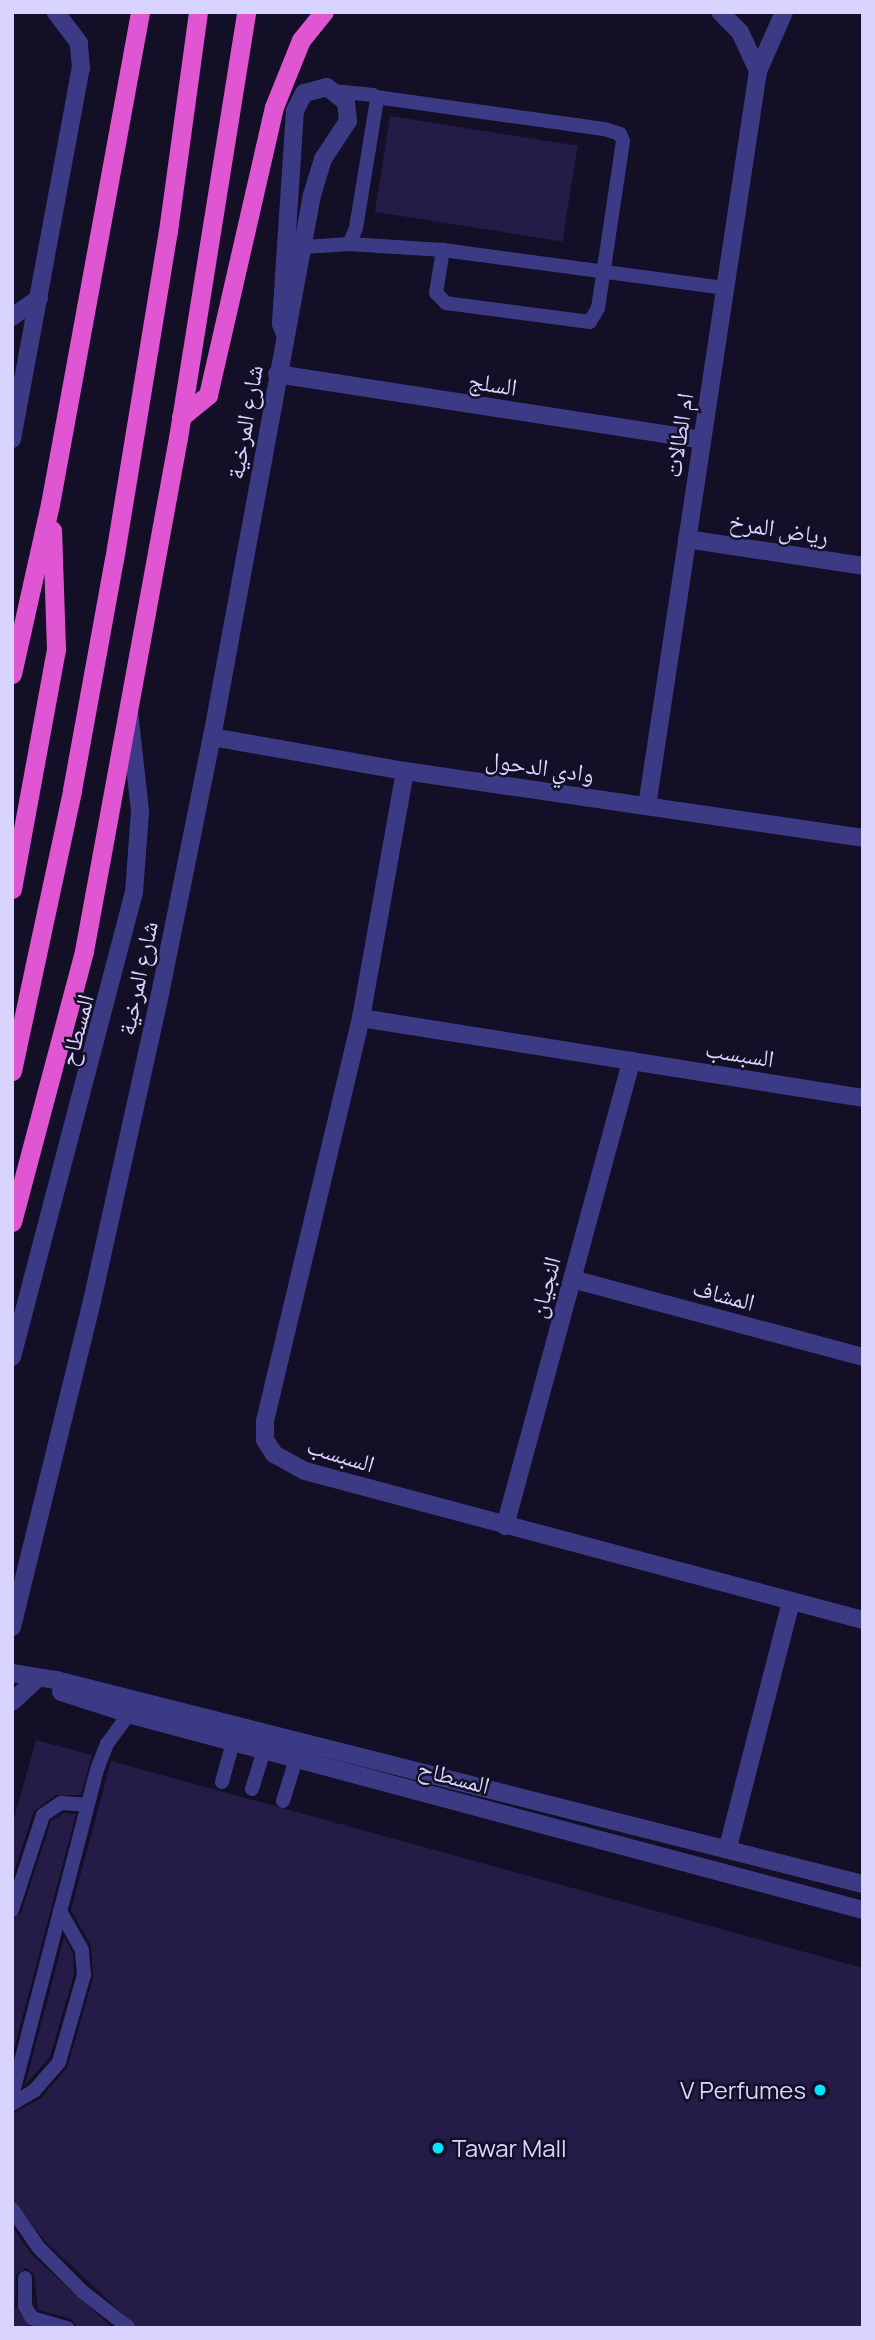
<!DOCTYPE html>
<meta charset="utf-8">
<style>
body{margin:0}
#map{position:relative;width:875px;height:2340px;overflow:hidden;background:#130f26;font-family:Manrope,"Noto Naskh Arabic",sans-serif}
div>[style]{position:absolute}
.building>*{inset:0;background:#241b47;transform-origin:0 0}
.service>*{height:14px;margin:-7px;padding:0 7px;transform-origin:7px;border-radius:7px;background:#3d3a85}
.minor>*{height:18px;margin:-9px;padding:0 9px;transform-origin:9px;border-radius:9px;background:#3d3a85}
.trunk>*{height:19px;margin:-9.5px;padding:0 9.5px;transform-origin:9.5px;border-radius:9.5px;background:#e055d1}
.dots>*{width:19px;height:19px;translate:-50% -50%;box-sizing:border-box;border:4px solid #130f26;border-radius:50%}
span{translate:-50% -50%;white-space:nowrap;text-align:center;line-height:1.15;-webkit-text-stroke:5px #130f26;paint-order:stroke}
.street-label{font-size:24px;color:#d9d4ff}
.poi-label{font-size:24px;color:#d9d4ff}
.right{translate:-100% -50%;text-align:right}
.left{translate:0 -50%;text-align:left}
.frame{position:absolute;inset:0;border:14px solid #d9d4ff;pointer-events:none}
</style>
<div id="map">
<div class="building">
<i style="left:390px;top:116px;width:190px;height:97px;rotate:9deg"></i>
<i style="clip-path:polygon(36px 1740px,92px 1755px,81px 1795px,56px 1795px,34px 1811px,12px 1878px,12px 1826px)"></i>
<i style="clip-path:polygon(111px 1761px,863px 1968px,863px 2328px,138px 2328px,46px 2242px,12px 2200px,12px 2114px,41px 2098px,67px 2068px,93px 1978px,91px 1946px,71px 1910px)"></i>
<i style="clip-path:polygon(64px 1813px,76px 1814px,12px 2057px,12px 1919px,21px 1913px,51px 1821px)"></i>
<i style="clip-path:polygon(64px 1937px,73px 1953px,74px 1974px,50px 2057px,25px 2085px)"></i>
<i style="clip-path:polygon(12px 2226px,32px 2255px,113px 2328px,77px 2328px,71px 2319px,38px 2310px,34px 2274px,26px 2268px,16px 2274px,15px 2306px,31px 2328px,12px 2328px)"></i>
</div>
<div class="service">
<i style="left:376px;top:97px;width:230px;rotate:8deg"></i>
<i style="left:604px;top:129px;width:17px;rotate:17deg"></i>
<i style="left:620px;top:134px;width:8px;rotate:67deg"></i>
<i style="left:623px;top:141px;width:169px;rotate:98.5deg"></i>
<i style="left:598px;top:308px;width:16px;rotate:120deg"></i>
<i style="left:590px;top:322px;width:145px;rotate:-172.5deg"></i>
<i style="left:446px;top:303px;width:14px;rotate:-135deg"></i>
<i style="left:436px;top:293px;width:44px;rotate:-80.8deg"></i>
<i style="left:349px;top:244px;width:94px;rotate:3.7deg"></i>
<i style="left:443px;top:250px;width:285px;rotate:7.7deg"></i>
<i style="left:304px;top:247px;width:45px;rotate:-3.8deg"></i>
<i style="left:349px;top:244px;width:17px;rotate:-66deg"></i>
<i style="left:356px;top:228px;width:130px;rotate:-80.7deg"></i>
<i style="left:377px;top:100px;width:6px;rotate:-129deg"></i>
<i style="left:373px;top:95px;width:37px;rotate:-174deg"></i>
<i style="left:222px;top:1782px;width:41px;rotate:-74.6deg"></i>
<i style="left:252px;top:1789px;width:41px;rotate:-72.9deg"></i>
<i style="left:283px;top:1801px;width:44px;rotate:-72.8deg"></i>
<i style="left:12px;top:1910px;width:100px;rotate:-71.9deg"></i>
<i style="left:43px;top:1815px;width:22px;rotate:-34deg"></i>
<i style="left:61px;top:1803px;width:26px;rotate:4deg"></i>
<i style="left:12px;top:2096px;width:340px;rotate:-75.4deg"></i>
<i style="left:98px;top:1767px;width:25px;rotate:-69deg"></i>
<i style="left:107px;top:1744px;width:46px;rotate:-53.9deg"></i>
<i style="left:12px;top:2104px;width:26px;rotate:-31deg"></i>
<i style="left:34px;top:2091px;width:38px;rotate:-49deg"></i>
<i style="left:59px;top:2062px;width:91px;rotate:-74deg"></i>
<i style="left:84px;top:1975px;width:25px;rotate:-95deg"></i>
<i style="left:82px;top:1950px;width:45px;rotate:-119.4deg"></i>
<i style="left:12px;top:2209px;width:47px;rotate:55.3deg"></i>
<i style="left:39px;top:2248px;width:62px;rotate:45deg"></i>
<i style="left:83px;top:2292px;width:58px;rotate:38deg"></i>
<i style="left:25px;top:2278px;width:28px;rotate:90deg"></i>
<i style="left:25px;top:2306px;width:14px;rotate:60deg"></i>
<i style="left:32px;top:2318px;width:37px;rotate:16deg"></i>
</div>
<div class="minor">
<i style="left:720px;top:12px;width:28px;rotate:45deg"></i>
<i style="left:740px;top:32px;width:43px;rotate:65.2deg"></i>
<i style="left:12px;top:317px;width:33px;rotate:-35deg"></i>
<i style="left:277px;top:374px;width:430px;rotate:8.8deg"></i>
<i style="left:12px;top:439px;width:377px;rotate:-79.5deg"></i>
<i style="left:81px;top:68px;width:25px;rotate:-95deg"></i>
<i style="left:79px;top:43px;width:39px;rotate:-127deg"></i>
<i style="left:687px;top:539px;width:178px;rotate:8.7deg"></i>
<i style="left:212px;top:737px;width:196px;rotate:10deg"></i>
<i style="left:405px;top:771px;width:463px;rotate:8.3deg"></i>
<i style="left:405px;top:771px;width:251px;rotate:100.1deg"></i>
<i style="left:361px;top:1018px;width:414px;rotate:103.4deg"></i>
<i style="left:265px;top:1421px;width:19px;rotate:90deg"></i>
<i style="left:265px;top:1440px;width:17px;rotate:57deg"></i>
<i style="left:274px;top:1454px;width:35px;rotate:29deg"></i>
<i style="left:305px;top:1471px;width:578px;rotate:14.95deg"></i>
<i style="left:647px;top:806px;width:743px;rotate:-81.41deg"></i>
<i style="left:758px;top:71px;width:64px;rotate:-66.2deg"></i>
<i style="left:361px;top:1018px;width:508px;rotate:9.05deg"></i>
<i style="left:572px;top:1279px;width:301px;rotate:15deg"></i>
<i style="left:12px;top:1357px;width:480px;rotate:-75.3deg"></i>
<i style="left:134px;top:893px;width:82px;rotate:-85.8deg"></i>
<i style="left:140px;top:811px;width:100px;rotate:-96.3deg"></i>
<i style="left:505px;top:1526px;width:482px;rotate:-74.8deg"></i>
<i style="left:12px;top:1627px;width:336px;rotate:-76.2deg"></i>
<i style="left:92px;top:1301px;width:314px;rotate:-77.5deg"></i>
<i style="left:160px;top:994px;width:262px;rotate:-78.6deg"></i>
<i style="left:212px;top:737px;width:551px;rotate:-79.55deg"></i>
<i style="left:312px;top:195px;width:38px;rotate:-73deg"></i>
<i style="left:323px;top:159px;width:45px;rotate:-56.7deg"></i>
<i style="left:348px;top:121px;width:19px;rotate:-96deg"></i>
<i style="left:346px;top:102px;width:24px;rotate:-142deg"></i>
<i style="left:327px;top:87px;width:24px;rotate:165deg"></i>
<i style="left:304px;top:93px;width:20px;rotate:117deg"></i>
<i style="left:295px;top:111px;width:213px;rotate:93.8deg"></i>
<i style="left:281px;top:324px;width:11px;rotate:68deg"></i>
<i style="left:12px;top:1673px;width:45px;rotate:9deg"></i>
<i style="left:56px;top:1680px;width:832px;rotate:14.19deg"></i>
<i style="left:61px;top:1692px;width:75px;rotate:17.9deg"></i>
<i style="left:132px;top:1715px;width:757px;rotate:14.94deg"></i>
<i style="left:12px;top:1702px;width:34px;rotate:-43deg"></i>
<i style="left:728px;top:1847px;width:253px;rotate:-75.6deg"></i>
</div>
<div class="trunk">
<i style="left:181px;top:417px;width:35px;rotate:-39deg"></i>
<i style="left:208px;top:395px;width:295px;rotate:-77.1deg"></i>
<i style="left:274px;top:107px;width:72px;rotate:-68.1deg"></i>
<i style="left:301px;top:40px;width:36px;rotate:-51deg"></i>
<i style="left:12px;top:674px;width:174px;rotate:-77.4deg"></i>
<i style="left:50px;top:504px;width:500px;rotate:-79.63deg"></i>
<i style="left:12px;top:889px;width:244px;rotate:-79.6deg"></i>
<i style="left:56px;top:649px;width:119px;rotate:-91.9deg"></i>
<i style="left:12px;top:1071px;width:287px;rotate:-77.9deg"></i>
<i style="left:72px;top:790px;width:234px;rotate:-79.7deg"></i>
<i style="left:114px;top:560px;width:333px;rotate:-80.7deg"></i>
<i style="left:168px;top:231px;width:221px;rotate:-82.2deg"></i>
<i style="left:12px;top:1222px;width:280px;rotate:-75.1deg"></i>
<i style="left:84px;top:951px;width:522px;rotate:-79.62deg"></i>
<i style="left:178px;top:438px;width:431px;rotate:-80.9deg"></i>
</div>
<div class="dots">
<i style="left:820px;top:2090px;background:#00e5ff"></i>
<i style="left:438px;top:2148px;background:#00e5ff"></i>
</div>
<div class="street-label">
<span style="left:493px;top:383px;rotate:9deg">السلج</span>
<span style="left:244px;top:422px;rotate:-80deg">شارع المرخية</span>
<span style="left:678px;top:435px;rotate:-81deg">ام الطالات</span>
<span style="left:779px;top:528px;rotate:9deg">رياض المرخ</span>
<span style="left:540px;top:766px;rotate:8deg">وادي الدحول</span>
<span style="left:137px;top:978px;rotate:-78deg">شارع المرخية</span>
<span style="left:76px;top:1030px;rotate:-75deg">المسطاح</span>
<span style="left:740px;top:1053px;rotate:9deg">السبسب</span>
<span style="left:544px;top:1287px;rotate:-75deg">النجيان</span>
<span style="left:724px;top:1294px;rotate:15deg">المشاف</span>
<span style="left:341px;top:1454px;rotate:17deg">السبسب</span>
<span style="left:454px;top:1776px;rotate:15deg">المسطاح</span>
</div>
<div class="poi-label">
<span class="right" style="left:806px;top:2090px">V Perfumes</span>
<span class="left" style="left:452px;top:2148px">Tawar Mall</span>
</div>
<div class="frame"></div>
</div>
